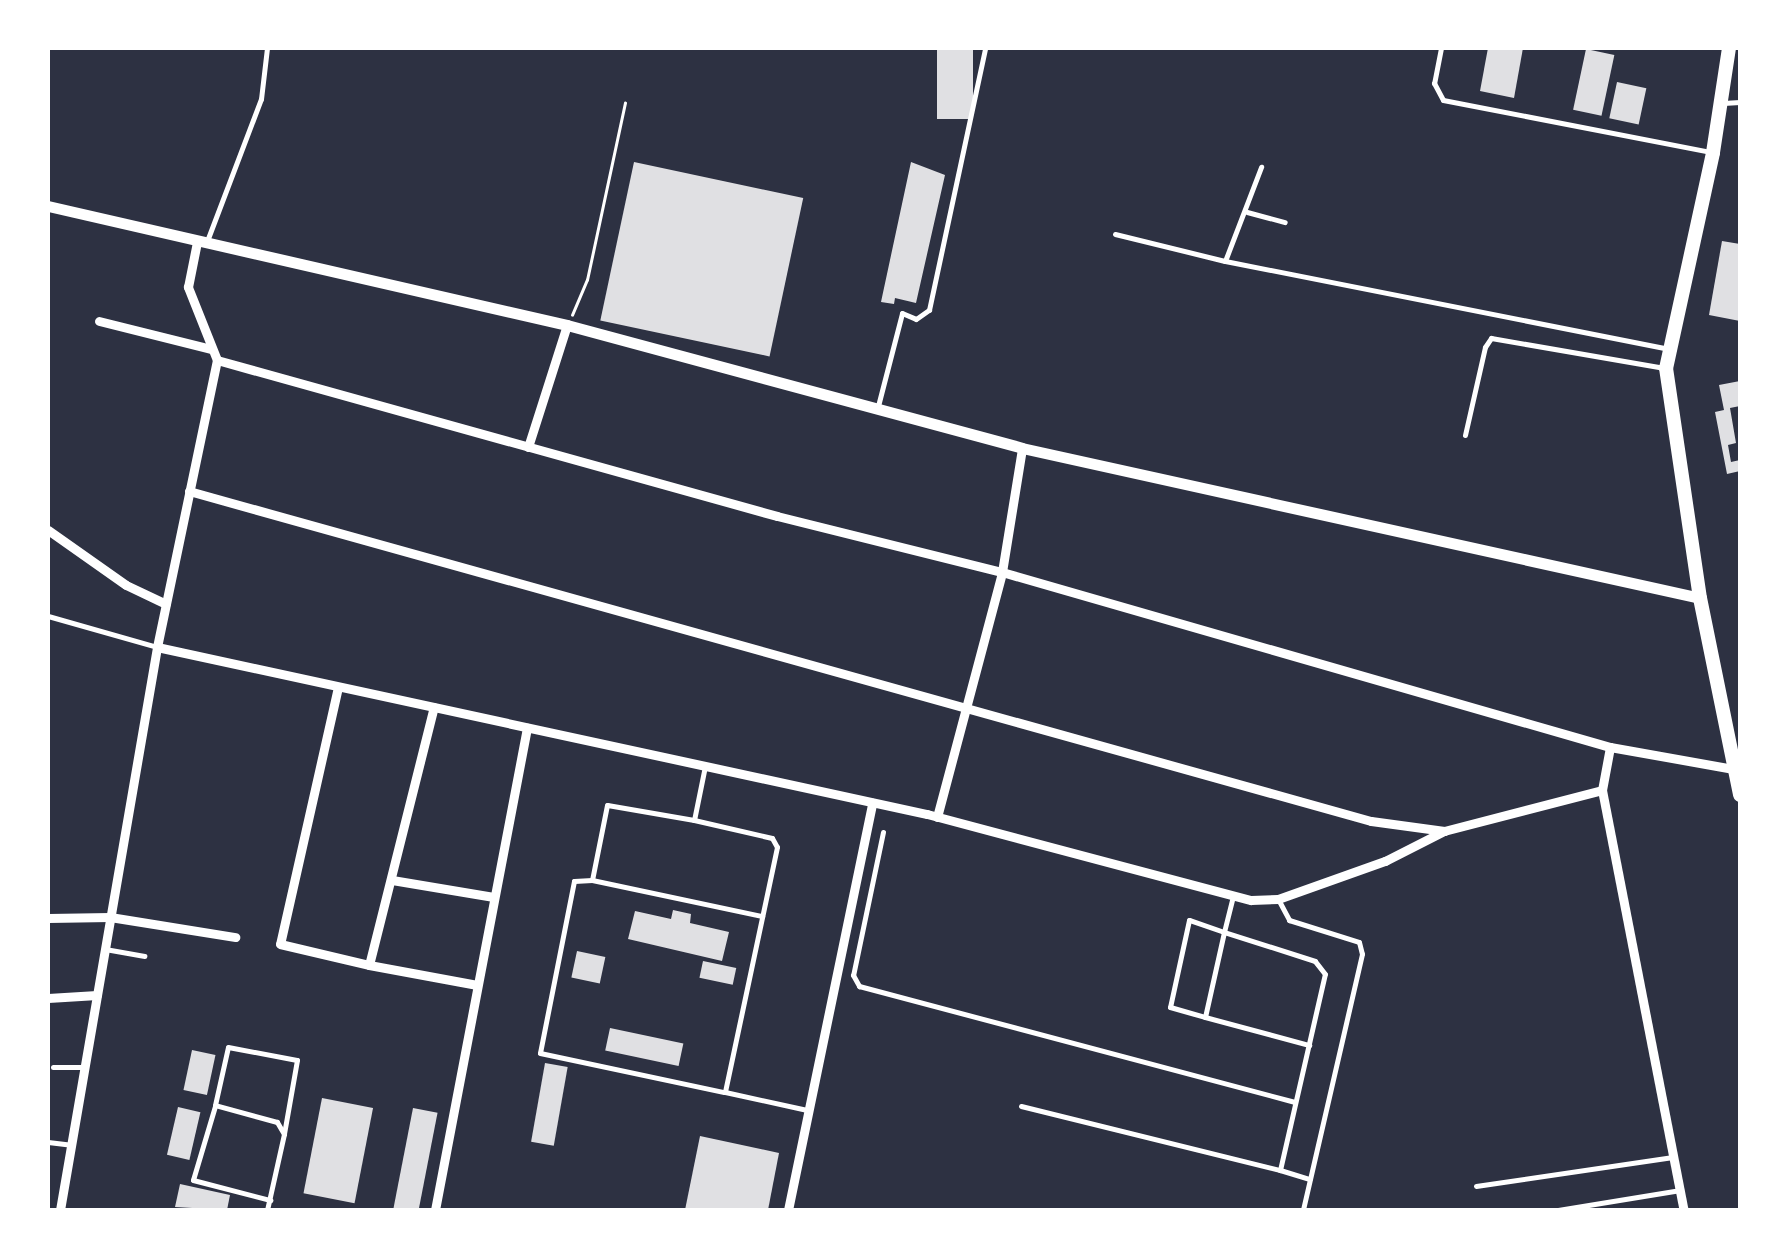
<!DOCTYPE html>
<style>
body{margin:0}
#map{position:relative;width:1788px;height:1258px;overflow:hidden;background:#2d3142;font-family:Raleway,sans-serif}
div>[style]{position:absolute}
.building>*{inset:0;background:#e0e0e3;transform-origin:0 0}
.path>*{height:2.5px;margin:-1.25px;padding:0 1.25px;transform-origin:1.25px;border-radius:1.25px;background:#fff}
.service>*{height:5px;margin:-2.5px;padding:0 2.5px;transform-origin:2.5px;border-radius:2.5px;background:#fff}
.minor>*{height:9px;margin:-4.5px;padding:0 4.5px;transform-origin:4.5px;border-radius:4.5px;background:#fff}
.tertiary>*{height:11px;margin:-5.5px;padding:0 5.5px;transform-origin:5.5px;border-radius:5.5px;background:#fff}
.secondary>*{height:14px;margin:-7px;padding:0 7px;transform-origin:7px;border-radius:7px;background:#fff}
span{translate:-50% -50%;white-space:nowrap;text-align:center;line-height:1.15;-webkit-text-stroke:8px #fff;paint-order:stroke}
.frame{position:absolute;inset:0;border:50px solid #fff;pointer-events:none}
</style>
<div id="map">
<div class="building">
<i style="left:937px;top:48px;width:36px;height:71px"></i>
<i style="clip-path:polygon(1488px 48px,1523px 48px,1514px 98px,1480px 91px)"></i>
<i style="left:1586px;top:49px;width:29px;height:62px;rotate:12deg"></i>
<i style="left:1617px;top:82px;width:30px;height:37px;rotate:12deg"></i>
<i style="left:634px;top:162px;width:173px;height:162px;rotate:12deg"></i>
<i style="clip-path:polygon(911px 162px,945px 175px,916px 303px,895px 298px,894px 304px,881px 302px)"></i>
<i style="clip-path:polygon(1722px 241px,1740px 244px,1740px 321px,1709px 315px)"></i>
<i style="clip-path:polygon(1740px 381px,1740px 406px,1730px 408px,1736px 443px,1728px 445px,1731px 462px,1740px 460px,1740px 471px,1727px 474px,1715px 412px,1724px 410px,1719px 385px)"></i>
<i style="clip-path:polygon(673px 910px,691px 914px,690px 923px,729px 932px,722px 961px,628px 939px,635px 911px,671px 919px)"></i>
<i style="left:577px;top:951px;width:29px;height:27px;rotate:12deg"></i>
<i style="left:703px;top:961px;width:34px;height:17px;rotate:12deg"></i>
<i style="left:610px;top:1028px;width:75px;height:23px;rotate:12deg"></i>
<i style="left:192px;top:1050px;width:24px;height:41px;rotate:12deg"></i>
<i style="left:545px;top:1063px;width:23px;height:80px;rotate:10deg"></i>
<i style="left:322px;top:1098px;width:52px;height:97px;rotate:11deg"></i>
<i style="left:178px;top:1107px;width:23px;height:49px;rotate:13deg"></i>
<i style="left:413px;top:1108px;width:25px;height:104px;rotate:11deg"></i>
<i style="clip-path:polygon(700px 1136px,779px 1153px,768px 1210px,685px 1210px)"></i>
<i style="clip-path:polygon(180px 1184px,230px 1195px,227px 1210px,175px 1207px)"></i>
</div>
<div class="path">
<i style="left:572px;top:315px;width:38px;rotate:-67deg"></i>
<i style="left:587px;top:280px;width:181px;rotate:-77.9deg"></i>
</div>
<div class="service">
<i style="left:1441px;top:48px;width:36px;rotate:101deg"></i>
<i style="left:1434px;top:83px;width:19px;rotate:62deg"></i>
<i style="left:1443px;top:100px;width:272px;rotate:11deg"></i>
<i style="left:1723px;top:103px;width:17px;rotate:-3deg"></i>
<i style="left:1247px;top:212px;width:39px;rotate:15deg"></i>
<i style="left:1115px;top:234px;width:113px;rotate:13.8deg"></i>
<i style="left:1225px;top:261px;width:449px;rotate:11.2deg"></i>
<i style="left:207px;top:241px;width:152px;rotate:-69.2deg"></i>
<i style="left:261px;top:99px;width:51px;rotate:-83.3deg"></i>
<i style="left:1225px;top:261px;width:101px;rotate:-69deg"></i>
<i style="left:878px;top:406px;width:96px;rotate:-75.5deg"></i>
<i style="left:902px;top:313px;width:15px;rotate:23deg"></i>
<i style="left:916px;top:319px;width:16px;rotate:-35deg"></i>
<i style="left:929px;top:310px;width:268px;rotate:-77.9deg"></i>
<i style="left:1465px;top:435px;width:90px;rotate:-77.2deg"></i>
<i style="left:1485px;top:347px;width:11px;rotate:-56deg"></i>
<i style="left:1491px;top:338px;width:176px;rotate:9.8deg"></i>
<i style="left:48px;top:616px;width:113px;rotate:15.9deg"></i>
<i style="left:705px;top:766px;width:55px;rotate:101.5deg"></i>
<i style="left:694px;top:820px;width:80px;rotate:13deg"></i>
<i style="left:772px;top:838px;width:10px;rotate:61deg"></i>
<i style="left:777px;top:847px;width:250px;rotate:102deg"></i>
<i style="left:725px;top:1092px;width:84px;rotate:12.4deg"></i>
<i style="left:694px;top:820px;width:88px;rotate:-170.2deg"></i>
<i style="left:607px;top:805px;width:76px;rotate:101.3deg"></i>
<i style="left:592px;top:880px;width:174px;rotate:12deg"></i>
<i style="left:883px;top:832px;width:146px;rotate:101.8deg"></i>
<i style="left:853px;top:975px;width:13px;rotate:61deg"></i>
<i style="left:859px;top:986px;width:451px;rotate:14.9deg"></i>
<i style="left:592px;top:880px;width:18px;rotate:177deg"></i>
<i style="left:574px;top:881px;width:175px;rotate:101.2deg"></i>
<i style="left:540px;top:1053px;width:188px;rotate:12deg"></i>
<i style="left:1278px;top:899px;width:24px;rotate:62deg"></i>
<i style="left:1289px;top:920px;width:73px;rotate:17.4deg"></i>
<i style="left:1359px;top:942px;width:12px;rotate:76deg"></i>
<i style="left:1362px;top:954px;width:263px;rotate:103deg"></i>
<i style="left:105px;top:949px;width:40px;rotate:10deg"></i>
<i style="left:1205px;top:1017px;width:87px;rotate:-77.4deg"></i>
<i style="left:1224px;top:932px;width:37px;rotate:-161deg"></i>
<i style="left:1189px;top:920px;width:89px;rotate:102.3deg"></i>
<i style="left:1170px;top:1007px;width:36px;rotate:16deg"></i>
<i style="left:1205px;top:1017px;width:108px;rotate:15.1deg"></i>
<i style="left:53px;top:1067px;width:31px"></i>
<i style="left:215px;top:1106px;width:77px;rotate:106.6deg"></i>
<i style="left:193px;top:1180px;width:80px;rotate:14.6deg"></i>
<i style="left:1021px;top:1106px;width:267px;rotate:13.9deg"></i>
<i style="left:1280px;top:1170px;width:201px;rotate:-77.1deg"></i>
<i style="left:1325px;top:974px;width:16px;rotate:-128deg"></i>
<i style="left:1315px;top:961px;width:96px;rotate:-162.3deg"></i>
<i style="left:1224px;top:932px;width:36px;rotate:-76deg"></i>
<i style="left:48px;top:1142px;width:23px;rotate:7deg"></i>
<i style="left:1280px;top:1170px;width:31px;rotate:17deg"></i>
<i style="left:1476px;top:1186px;width:199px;rotate:-8.4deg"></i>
<i style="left:267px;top:1210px;width:78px;rotate:-77.4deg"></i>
<i style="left:284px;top:1134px;width:14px;rotate:-120deg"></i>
<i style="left:277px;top:1122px;width:64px;rotate:-164.7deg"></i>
<i style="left:215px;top:1105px;width:59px;rotate:-77.4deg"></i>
<i style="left:228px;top:1047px;width:70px;rotate:10.7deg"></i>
<i style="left:297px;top:1060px;width:75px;rotate:100deg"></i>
<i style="left:1558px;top:1210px;width:124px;rotate:-9.3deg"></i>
</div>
<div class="minor">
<i style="left:99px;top:321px;width:115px;rotate:14deg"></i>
<i style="left:217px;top:360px;width:581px;rotate:15.57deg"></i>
<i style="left:777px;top:516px;width:232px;rotate:14deg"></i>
<i style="left:1002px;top:572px;width:633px;rotate:16.06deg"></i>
<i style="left:1610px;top:747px;width:131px;rotate:10.1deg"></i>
<i style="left:528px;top:447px;width:128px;rotate:-72.3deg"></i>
<i style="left:189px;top:491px;width:1227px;rotate:15.6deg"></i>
<i style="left:1371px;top:821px;width:74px;rotate:7.8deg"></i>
<i style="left:1444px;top:831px;width:163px;rotate:-14.5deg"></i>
<i style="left:48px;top:530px;width:95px;rotate:35.2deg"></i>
<i style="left:126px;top:585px;width:44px;rotate:25.4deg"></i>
<i style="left:157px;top:647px;width:788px;rotate:12.24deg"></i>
<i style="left:927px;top:814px;width:335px;rotate:14.9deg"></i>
<i style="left:1251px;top:900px;width:27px;rotate:-2deg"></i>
<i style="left:1278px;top:899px;width:114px;rotate:-19.6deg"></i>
<i style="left:1385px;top:861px;width:64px;rotate:-27deg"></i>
<i style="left:338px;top:687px;width:263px;rotate:102.7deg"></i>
<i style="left:280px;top:944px;width:91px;rotate:13.3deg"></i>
<i style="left:369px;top:965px;width:266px;rotate:-75.9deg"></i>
<i style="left:1610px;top:747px;width:44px;rotate:100.5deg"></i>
<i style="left:1602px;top:790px;width:428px;rotate:79deg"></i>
<i style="left:937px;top:817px;width:253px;rotate:-75.1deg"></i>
<i style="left:1002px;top:572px;width:126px;rotate:-80.8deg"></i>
<i style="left:392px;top:880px;width:103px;rotate:9.5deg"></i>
<i style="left:48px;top:918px;width:62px;rotate:-0.9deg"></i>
<i style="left:110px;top:917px;width:127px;rotate:9.1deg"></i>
<i style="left:369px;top:965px;width:110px;rotate:10.5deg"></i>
<i style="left:48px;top:998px;width:49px;rotate:-3.5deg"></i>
<i style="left:60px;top:1210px;width:571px;rotate:-80.22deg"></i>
<i style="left:157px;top:647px;width:293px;rotate:-78.2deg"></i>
<i style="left:217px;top:360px;width:79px;rotate:-111.7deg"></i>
<i style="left:188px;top:287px;width:46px;rotate:-78.7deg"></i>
<i style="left:435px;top:1210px;width:491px;rotate:-79.2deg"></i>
<i style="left:788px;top:1210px;width:416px;rotate:-78.3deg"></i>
</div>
<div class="tertiary">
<i style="left:48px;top:206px;width:532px;rotate:12.91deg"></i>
<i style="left:567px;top:325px;width:471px;rotate:15.1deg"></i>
<i style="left:1022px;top:448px;width:694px;rotate:12.48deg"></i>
</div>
<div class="secondary">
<i style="left:1729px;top:48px;width:106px;rotate:98.7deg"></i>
<i style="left:1713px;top:153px;width:220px;rotate:102.3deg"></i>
<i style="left:1666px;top:368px;width:232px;rotate:81.6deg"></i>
<i style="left:1700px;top:598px;width:201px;rotate:78.5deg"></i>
</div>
<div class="frame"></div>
</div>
